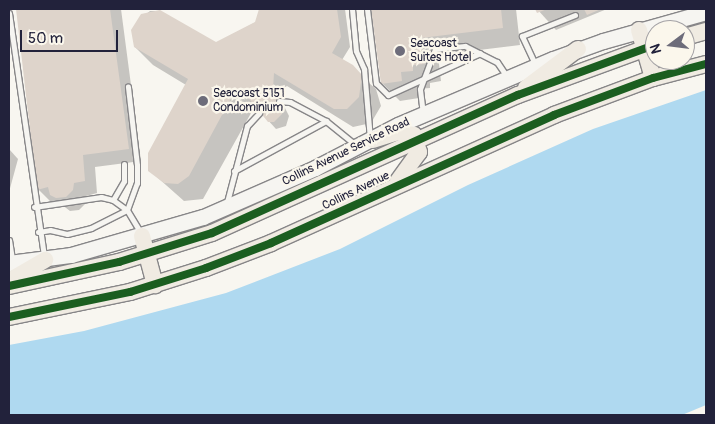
<!DOCTYPE html>
<style>
body{margin:0}
#map{position:relative;width:715px;height:424px;overflow:hidden;background:#f8f6f0;font-family:Pangolin,sans-serif}
div>[style]{position:absolute}
.water>*{inset:0;background:#afd9f0}
.shadow>*{inset:0;background:#0003}
.building>*{inset:0;background:#ded4cb}
.roads{filter:drop-shadow(1px 0 #878688) drop-shadow(-1px 0 #878688) drop-shadow(0 1px #878688) drop-shadow(0 -1px #878688)}
.lane>*{height:5px;margin:-2.5px;padding:0 2.5px;transform-origin:2.5px;border-radius:2.5px;background:#f6f5f1}
.secondary>*{height:15px;margin:-7.5px;padding:0 7.5px;transform-origin:7.5px;border-radius:7.5px;background:#f6f5f1}
.primary>*{height:16px;margin:-8px;padding:0 8px;transform-origin:8px;border-radius:8px;background:#f0ebe2}
.cycleway>*{height:8px;margin:-4px;padding:0 4px;transform-origin:4px;border-radius:4px;background:#1b5e20}
.dots>*{width:14px;height:14px;translate:-50% -50%;box-sizing:border-box;border:2px solid #fbf7ec;border-radius:50%}
span{translate:-50% -50%;white-space:nowrap;text-align:center;line-height:1.15;-webkit-text-stroke:4.5px #fbf7ec;paint-order:stroke}
.poi-label{font-size:12px;color:#22223b}
.left{translate:0 -50%;text-align:left}
.street-label{font-size:12px;color:#22223b}
.frame{position:absolute;inset:0;border:10px solid #22223b;pointer-events:none}
.north{position:absolute;left:645px;top:20px;width:50px;height:50px;box-sizing:border-box;background:#fbf7ec;border:1px solid #a4a2a5;border-radius:50%;rotate:255deg;font-size:14px;font-weight:700;line-height:20px;text-align:center;color:#22223b}
.north::after{content:'';display:block;margin:auto;width:18px;height:22px;background:#6d6c7a;clip-path:polygon(50% 0,100% 100%,50% 72%,0 100%)}
.scale{position:absolute;left:20px;top:30px;width:98px;height:22px;box-sizing:border-box;border:2px solid #22223b;border-top:0;padding-left:6px;font-size:15px;line-height:18px;white-space:nowrap;color:#22223b;-webkit-text-stroke:4px #fbf7ec;paint-order:stroke}
</style>
<div id="map">
<div class="water">
<i style="clip-path:polygon(706px 90px,706px 405px,682px 415px,9px 415px,9px 345px,84px 331px,226px 293px,340px 249px,468px 185px,593px 129px)"></i>
</div>
<div class="shadow">
<i style="clip-path:polygon(17px 9px,121px 9px,141px 161px,95px 167px,97px 193px,86px 196px,86px 203px,79px 210px,70px 211px,57px 201px,51px 202px,38px 189px)"></i>
<i style="clip-path:polygon(260px 9px,345px 9px,350px 47px,342px 60px,376px 89px,381px 106px,371px 123px,353px 127px,287px 86px,280px 90px,280px 98px,289px 116px,286px 126px,276px 129px,255px 106px,203px 199px,184px 201px,149px 170px,186px 85px,153px 65px,135px 47px,137px 21px,150px 11px,159px 11px,216px 43px,256px 22px)"></i>
<i style="clip-path:polygon(373px 9px,516px 9px,520px 45px,438px 55px,441px 81px,430px 83px,430px 88px,418px 89px,419px 98px,400px 101px,382px 83px)"></i>
<i style="clip-path:polygon(537px 9px,607px 9px,556px 30px)"></i>
<i style="clip-path:polygon(9px 26px,11px 44px,9px 44px)"></i>
<i style="clip-path:polygon(9px 149px,18px 159px,9px 192px)"></i>
</div>
<div class="building">
<i style="clip-path:polygon(16px 9px,110px 9px,129px 149px,83px 155px,85px 181px,74px 183px,73px 190px,66px 197px,56px 198px,50px 195px,48px 187px,37px 190px)"></i>
<i style="clip-path:polygon(259px 9px,337px 9px,341px 37px,332px 53px,353px 65px,362px 75px,359px 97px,347px 109px,334px 109px,274px 73px,273px 89px,282px 114px,274px 122px,268px 122px,246px 95px,236px 89px,189px 176px,178px 184px,164px 183px,148px 171px,148px 153px,188px 79px,134px 47px,131px 30px,141px 14px,160px 10px,216px 42px,255px 22px)"></i>
<i style="clip-path:polygon(371px 9px,501px 9px,503px 28px,421px 38px,424px 64px,413px 65px,413px 71px,401px 72px,402px 81px,381px 84px)"></i>
<i style="clip-path:polygon(535px 9px,547px 9px,537px 13px)"></i>
<i style="clip-path:polygon(584px 9px,601px 9px,587px 15px)"></i>
</div>
<div class="roads">
<div class="lane">
<i style="left:352px;top:9px;width:42px;rotate:84.6deg"></i>
<i style="left:356px;top:51px;width:20px;rotate:66deg"></i>
<i style="left:364px;top:69px;width:70px;rotate:85.1deg"></i>
<i style="left:367px;top:9px;width:75px;rotate:83.1deg"></i>
<i style="left:376px;top:83px;width:17px;rotate:45deg"></i>
<i style="left:388px;top:95px;width:101px;rotate:-24.5deg"></i>
<i style="left:9px;top:13px;width:246px;rotate:81.8deg"></i>
<i style="left:535px;top:64px;width:31px;rotate:-115deg"></i>
<i style="left:522px;top:36px;width:57px;rotate:-21.6deg"></i>
<i style="left:279px;top:101px;width:11px;rotate:5deg"></i>
<i style="left:290px;top:102px;width:41px;rotate:27.8deg"></i>
<i style="left:326px;top:121px;width:38px;rotate:39deg"></i>
<i style="left:423px;top:114px;width:25px;rotate:-97deg"></i>
<i style="left:420px;top:89px;width:43px;rotate:-69.4deg"></i>
<i style="left:435px;top:49px;width:30px;rotate:-6deg"></i>
<i style="left:465px;top:46px;width:36px;rotate:27deg"></i>
<i style="left:497px;top:62px;width:18px;rotate:56deg"></i>
<i style="left:234px;top:171px;width:105px;rotate:-28.5deg"></i>
<i style="left:113px;top:200px;width:22px;rotate:-60deg"></i>
<i style="left:124px;top:181px;width:17px;rotate:-90deg"></i>
<i style="left:227px;top:202px;width:79px;rotate:-75.3deg"></i>
<i style="left:247px;top:126px;width:18px;rotate:-47deg"></i>
<i style="left:34px;top:207px;width:68px;rotate:-8.5deg"></i>
<i style="left:101px;top:197px;width:12px;rotate:14deg"></i>
<i style="left:113px;top:200px;width:17px;rotate:36deg"></i>
<i style="left:127px;top:210px;width:27px;rotate:59deg"></i>
<i style="left:38px;top:232px;width:12px;rotate:-9deg"></i>
<i style="left:50px;top:230px;width:17px;rotate:13deg"></i>
<i style="left:67px;top:234px;width:25px;rotate:-14deg"></i>
<i style="left:91px;top:228px;width:40px;rotate:-26.6deg"></i>
<i style="left:127px;top:210px;width:29px;rotate:-70deg"></i>
<i style="left:137px;top:183px;width:18px;rotate:-90deg"></i>
<i style="left:137px;top:165px;width:79px;rotate:-96.6deg"></i>
<i style="left:9px;top:240px;width:20px;rotate:81deg"></i>
</div>
<div class="secondary">
<i style="left:9px;top:263px;width:63px;rotate:-7.4deg"></i>
<i style="left:71px;top:255px;width:137px;rotate:-16.1deg"></i>
<i style="left:203px;top:217px;width:122px;rotate:-23.6deg"></i>
<i style="left:315px;top:168px;width:93px;rotate:-27.4deg"></i>
<i style="left:398px;top:125px;width:168px;rotate:-23.1deg"></i>
<i style="left:553px;top:59px;width:53px;rotate:-19.8deg"></i>
<i style="left:603px;top:41px;width:107px;rotate:-15.7deg"></i>
</div>
<div class="primary">
<i style="left:639px;top:30px;width:50px;rotate:73.7deg"></i>
<i style="left:685px;top:37px;width:22px;rotate:-16deg"></i>
<i style="left:526px;top:88px;width:65px;rotate:-36.9deg"></i>
<i style="left:373px;top:140px;width:25px;rotate:-18deg"></i>
<i style="left:397px;top:132px;width:17px;rotate:10deg"></i>
<i style="left:414px;top:135px;width:18px;rotate:74deg"></i>
<i style="left:419px;top:152px;width:36px;rotate:126deg"></i>
<i style="left:142px;top:236px;width:51px;rotate:75.1deg"></i>
<i style="left:9px;top:281px;width:42px;rotate:-30.3deg"></i>
<i style="left:9px;top:286px;width:113px;rotate:-12.3deg"></i>
<i style="left:119px;top:262px;width:97px;rotate:-17.3deg"></i>
<i style="left:212px;top:233px;width:336px;rotate:-24.3deg"></i>
<i style="left:518px;top:95px;width:146px;rotate:-20.1deg"></i>
<i style="left:9px;top:317px;width:124px;rotate:-11.7deg"></i>
<i style="left:130px;top:292px;width:80px;rotate:-17.5deg"></i>
<i style="left:206px;top:268px;width:70px;rotate:-21deg"></i>
<i style="left:271px;top:243px;width:311px;rotate:-24.3deg"></i>
<i style="left:554px;top:115px;width:106px;rotate:-20.5deg"></i>
<i style="left:653px;top:78px;width:55px;rotate:-14.8deg"></i>
</div>
</div>
<div class="cycleway">
<i style="left:9px;top:286px;width:113px;rotate:-12.3deg"></i>
<i style="left:119px;top:262px;width:97px;rotate:-17.3deg"></i>
<i style="left:212px;top:233px;width:336px;rotate:-24.3deg"></i>
<i style="left:518px;top:95px;width:146px;rotate:-20.1deg"></i>
<i style="left:9px;top:317px;width:124px;rotate:-11.7deg"></i>
<i style="left:130px;top:292px;width:80px;rotate:-17.5deg"></i>
<i style="left:206px;top:268px;width:70px;rotate:-21deg"></i>
<i style="left:271px;top:243px;width:311px;rotate:-24.3deg"></i>
<i style="left:554px;top:115px;width:106px;rotate:-20.5deg"></i>
<i style="left:653px;top:78px;width:55px;rotate:-14.8deg"></i>
</div>
<div class="dots">
<i style="left:400px;top:51px;background:#6d6c7a"></i>
<i style="left:203px;top:101px;background:#6d6c7a"></i>
</div>
<div class="poi-label">
<span class="left" style="left:410px;top:51px">Seacoast<br>Suites Hotel</span>
<span class="left" style="left:213px;top:101px">Seacoast 5151<br>Condominium</span>
</div>
<div class="street-label">
<span style="left:346px;top:152px;rotate:-26deg">Collins Avenue Service Road</span>
<span style="left:356px;top:191px;rotate:-26deg">Collins Avenue</span>
</div>
<div class="frame"></div>
<div class="north">N</div>
<div class="scale">50 m</div>
</div>
